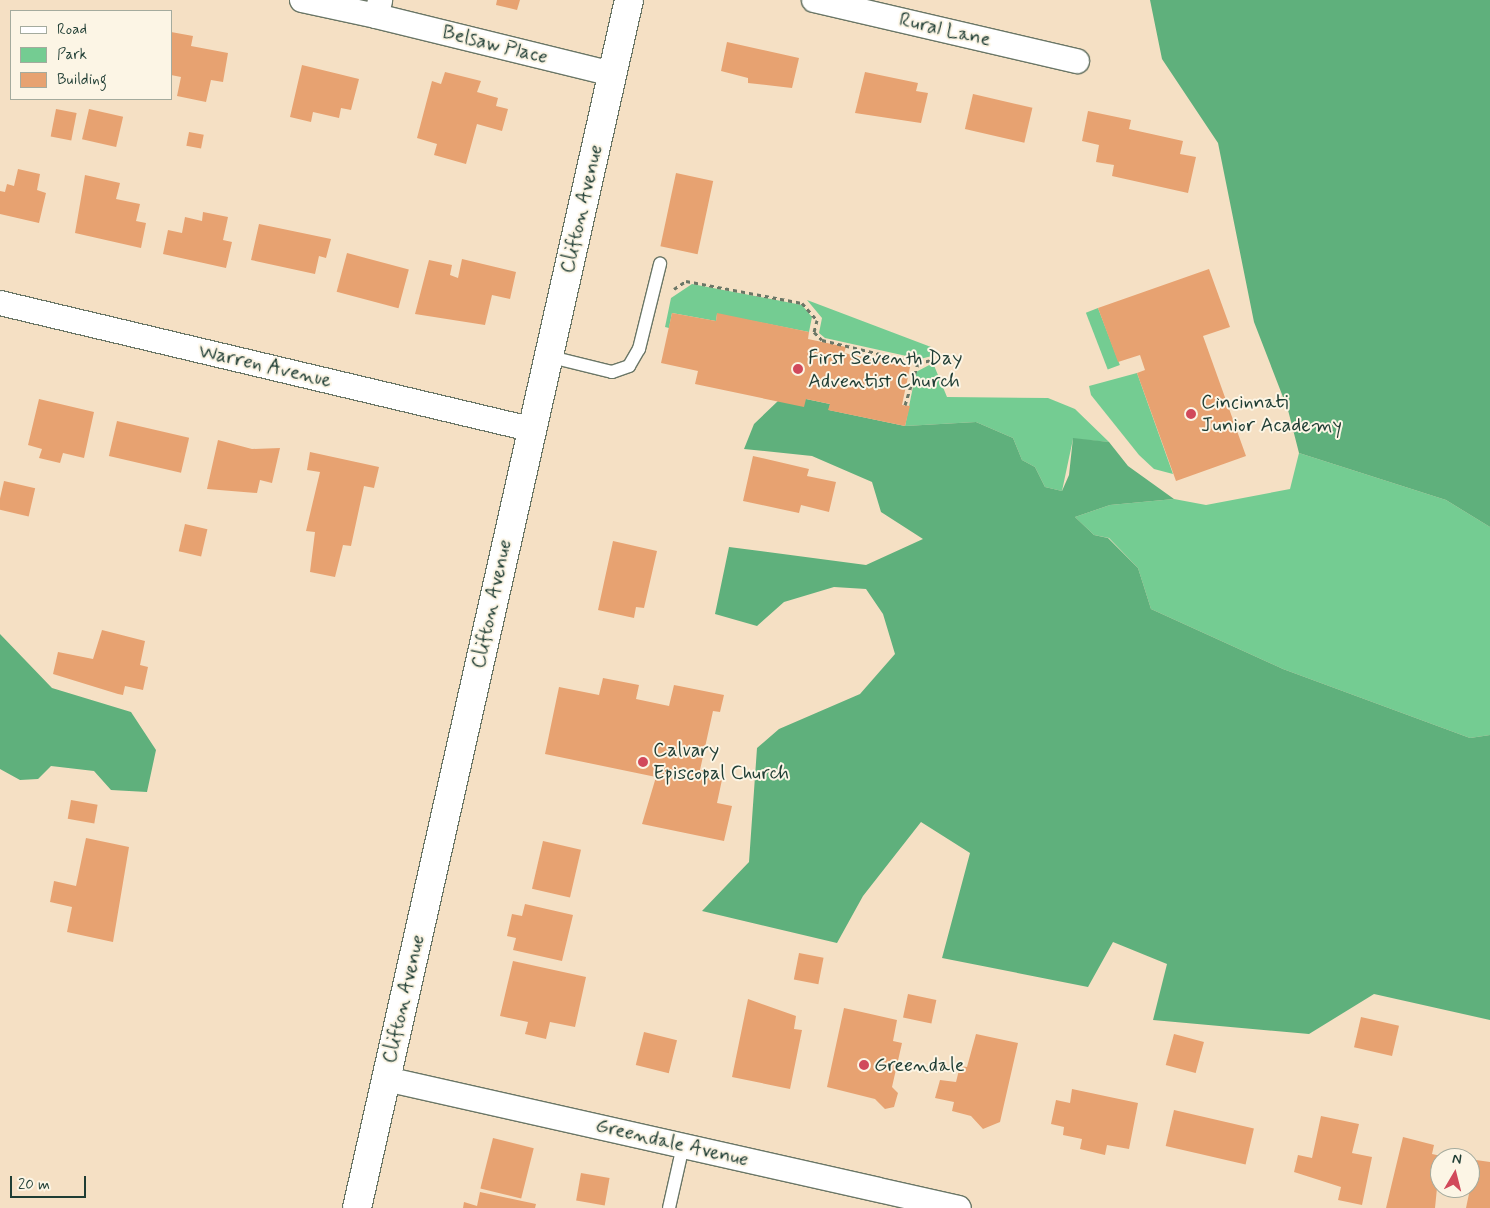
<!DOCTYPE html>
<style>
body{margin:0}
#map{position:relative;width:1490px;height:1208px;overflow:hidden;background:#f5e0c4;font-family:Mynerve,sans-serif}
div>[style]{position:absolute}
.green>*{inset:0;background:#74cc92;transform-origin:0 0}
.forest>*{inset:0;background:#5fb07c}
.building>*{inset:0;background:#e7a271;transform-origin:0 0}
.path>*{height:3px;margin-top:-1.5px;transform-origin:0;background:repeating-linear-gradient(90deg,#6a7666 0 4px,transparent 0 8px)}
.roads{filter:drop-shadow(1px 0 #6a7666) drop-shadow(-1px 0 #6a7666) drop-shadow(0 1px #6a7666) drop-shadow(0 -1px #6a7666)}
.service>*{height:12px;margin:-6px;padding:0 6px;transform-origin:6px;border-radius:6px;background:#fff}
.minor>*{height:24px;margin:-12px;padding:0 12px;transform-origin:12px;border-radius:12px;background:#fff}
.secondary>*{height:28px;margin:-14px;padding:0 14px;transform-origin:14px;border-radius:14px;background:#fff}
.dots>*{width:14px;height:14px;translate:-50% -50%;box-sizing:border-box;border:2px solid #fcf5e5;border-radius:50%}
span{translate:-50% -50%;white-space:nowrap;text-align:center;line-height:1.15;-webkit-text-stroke:4px #fcf5e5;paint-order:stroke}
.street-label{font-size:20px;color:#1f3d34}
.poi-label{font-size:20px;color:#1f3d34}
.left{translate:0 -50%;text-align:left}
.legend{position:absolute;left:10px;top:10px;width:162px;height:90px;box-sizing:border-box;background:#fcf5e5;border:1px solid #a4ab9e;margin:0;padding:6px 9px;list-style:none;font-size:15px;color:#1f3d34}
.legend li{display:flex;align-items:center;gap:10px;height:25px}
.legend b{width:25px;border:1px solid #a4ab9e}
.north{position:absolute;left:1430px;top:1148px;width:50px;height:50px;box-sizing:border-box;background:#fcf5e5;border:1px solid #a4ab9e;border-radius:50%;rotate:8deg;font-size:14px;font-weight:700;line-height:20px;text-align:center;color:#1f3d34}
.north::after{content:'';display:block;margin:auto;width:18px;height:22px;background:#d1495b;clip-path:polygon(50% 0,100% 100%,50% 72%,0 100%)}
.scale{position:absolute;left:10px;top:1176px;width:76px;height:22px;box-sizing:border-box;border:2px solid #1f3d34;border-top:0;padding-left:6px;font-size:15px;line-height:18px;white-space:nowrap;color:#1f3d34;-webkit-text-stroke:4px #fcf5e5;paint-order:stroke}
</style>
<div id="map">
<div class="green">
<i style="clip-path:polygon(692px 284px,802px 305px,812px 317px,809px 332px,717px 314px,716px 321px,672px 313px,669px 328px,665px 327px,671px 298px)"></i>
<i style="clip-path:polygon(807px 300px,931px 347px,932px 356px,920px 359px,825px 338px,819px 333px,822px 318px)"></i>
<i style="left:1098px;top:308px;width:61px;height:13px;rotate:69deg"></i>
<i style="clip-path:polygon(933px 363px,947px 397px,1048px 398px,1075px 409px,1109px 442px,1073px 439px,1062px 491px,1045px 487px,1035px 467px,1022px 460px,1013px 438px,976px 422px,905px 426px,916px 372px)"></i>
<i style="clip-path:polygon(1137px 373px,1173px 474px,1154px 469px,1139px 455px,1091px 395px,1089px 386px)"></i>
<i style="clip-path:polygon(1299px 453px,1446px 500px,1490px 527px,1490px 735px,1470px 738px,1283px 669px,1151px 609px,1138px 568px,1109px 538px,1094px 535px,1075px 517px,1110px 505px,1174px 499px,1206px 505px,1290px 489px)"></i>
</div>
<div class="forest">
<i style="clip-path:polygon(1150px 0,1490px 0,1490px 527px,1446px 500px,1299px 453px,1288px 410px,1254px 322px,1218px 143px,1162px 59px)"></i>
<i style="clip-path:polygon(806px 399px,830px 404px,829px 410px,905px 426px,976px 422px,1013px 438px,1022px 460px,1035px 467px,1045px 487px,1062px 491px,1069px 475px,1073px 438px,1109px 442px,1128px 466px,1174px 499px,1110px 505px,1075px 517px,1094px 535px,1108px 538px,1138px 568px,1151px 609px,1283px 669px,1470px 738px,1490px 735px,1490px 1020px,1374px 994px,1309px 1034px,1153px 1020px,1167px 964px,1113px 942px,1088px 987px,942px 958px,970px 853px,921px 822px,863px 896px,837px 943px,702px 911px,749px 862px,757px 748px,779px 729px,860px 694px,895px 654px,883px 614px,866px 589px,834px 587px,784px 602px,757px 626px,715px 614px,729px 547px,866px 565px,923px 539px,881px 512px,872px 482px,812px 456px,744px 449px,754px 424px,778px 401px)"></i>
<i style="clip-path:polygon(0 634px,52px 688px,131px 712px,156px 750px,147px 792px,111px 790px,94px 771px,51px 766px,38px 779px,20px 780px,0 769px)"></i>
</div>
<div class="building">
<i style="clip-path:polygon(497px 0,520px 0,517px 10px,496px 5px)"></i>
<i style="clip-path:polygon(171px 32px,193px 36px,191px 46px,228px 53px,223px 82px,211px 80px,206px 102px,177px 96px,181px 77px,171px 75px)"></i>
<i style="clip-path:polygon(727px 42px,799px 58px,792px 88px,748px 83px,748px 78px,721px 71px)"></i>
<i style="clip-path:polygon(302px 65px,359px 79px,351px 110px,341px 108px,339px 118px,313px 112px,311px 122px,290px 117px)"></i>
<i style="clip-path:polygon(445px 72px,481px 81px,477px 92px,498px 98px,496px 106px,508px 109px,502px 131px,477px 124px,466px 164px,434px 155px,437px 144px,417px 138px,432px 81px,441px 84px)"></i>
<i style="clip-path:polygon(865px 72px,918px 83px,916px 91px,928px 93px,921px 123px,855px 113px)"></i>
<i style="left:973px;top:94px;width:61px;height:36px;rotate:13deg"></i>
<i style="left:56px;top:109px;width:21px;height:28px;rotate:11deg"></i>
<i style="left:89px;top:109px;width:35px;height:31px;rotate:13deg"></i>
<i style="clip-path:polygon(1088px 111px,1131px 120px,1129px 129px,1183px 141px,1180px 154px,1196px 157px,1188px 193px,1112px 176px,1114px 165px,1096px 162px,1099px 145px,1082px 141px)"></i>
<i style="left:189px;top:132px;width:15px;height:14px;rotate:11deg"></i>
<i style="clip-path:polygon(18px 169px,40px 174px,37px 190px,46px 193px,39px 223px,0 214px,0 191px,5px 192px,7px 184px,14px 186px)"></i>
<i style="left:676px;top:173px;width:38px;height:75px;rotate:12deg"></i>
<i style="clip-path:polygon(85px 175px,120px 183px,116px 199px,140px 204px,136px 221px,146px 223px,141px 248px,75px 233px)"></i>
<i style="clip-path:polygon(203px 212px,228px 217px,223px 240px,232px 242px,226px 268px,163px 254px,168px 230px,182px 233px,185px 217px,202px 221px)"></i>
<i style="clip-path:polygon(259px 224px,331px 239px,326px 258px,319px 256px,315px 274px,251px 260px)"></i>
<i style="left:347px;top:253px;width:64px;height:40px;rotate:15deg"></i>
<i style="clip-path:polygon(462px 259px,516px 272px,510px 299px,492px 295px,485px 325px,415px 314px,429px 260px,452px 265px,450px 275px,458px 278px)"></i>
<i style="clip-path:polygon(1209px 269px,1230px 327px,1203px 336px,1246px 456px,1176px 481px,1137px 373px,1145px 370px,1140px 355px,1118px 362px,1098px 308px)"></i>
<i style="clip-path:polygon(672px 313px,716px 321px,717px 313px,809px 332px,808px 339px,846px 347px,844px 353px,910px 367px,902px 405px,910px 406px,905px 426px,828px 410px,830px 404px,806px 399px,804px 407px,695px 384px,698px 371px,661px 363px)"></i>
<i style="clip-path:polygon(39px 399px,94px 412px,84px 458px,63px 453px,60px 463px,39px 458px,42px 449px,28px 445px)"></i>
<i style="left:117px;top:421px;width:74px;height:36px;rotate:13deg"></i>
<i style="clip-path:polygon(218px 440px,252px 449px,280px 448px,272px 483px,260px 480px,257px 493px,207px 489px)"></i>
<i style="clip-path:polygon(310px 452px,379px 467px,374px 488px,364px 486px,351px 546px,343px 545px,335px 577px,310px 572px,315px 532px,306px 531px,320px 472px,307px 470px)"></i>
<i style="clip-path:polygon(753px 456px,809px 469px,807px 476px,836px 482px,829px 512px,801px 505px,799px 513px,743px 501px)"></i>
<i style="left:4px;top:481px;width:32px;height:29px;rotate:13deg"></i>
<i style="left:185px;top:524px;width:23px;height:28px;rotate:13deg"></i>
<i style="clip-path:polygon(613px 541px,657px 551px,644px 608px,636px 607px,634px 618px,598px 610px)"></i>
<i style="clip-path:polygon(102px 630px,145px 641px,140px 665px,148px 667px,143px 690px,125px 686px,123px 695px,118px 694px,53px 674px,58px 652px,93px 659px)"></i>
<i style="clip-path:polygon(603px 678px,639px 685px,636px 699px,669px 706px,674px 685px,724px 695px,720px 712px,713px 711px,700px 770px,723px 775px,717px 803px,732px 806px,724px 841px,642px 824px,656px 777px,545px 754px,559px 687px,599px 695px)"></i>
<i style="left:71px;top:800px;width:27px;height:19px;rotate:10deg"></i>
<i style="clip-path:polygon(86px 838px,129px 847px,113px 942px,67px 932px,72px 907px,50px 902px,54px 881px,76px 886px)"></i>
<i style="left:543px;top:841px;width:39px;height:49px;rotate:13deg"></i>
<i style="clip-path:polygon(525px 904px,573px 915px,562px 961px,513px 950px,516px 938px,507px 936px,512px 914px,522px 916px)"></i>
<i style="left:799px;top:953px;width:25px;height:27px;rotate:11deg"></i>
<i style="clip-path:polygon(513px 961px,586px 977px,575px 1027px,550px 1022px,546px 1039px,525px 1034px,528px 1022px,500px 1016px)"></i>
<i style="left:908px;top:994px;width:29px;height:24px;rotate:12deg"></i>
<i style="clip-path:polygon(748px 999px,796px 1016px,794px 1029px,802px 1030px,790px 1089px,732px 1077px)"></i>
<i style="clip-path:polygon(844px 1008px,897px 1020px,893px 1041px,902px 1043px,892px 1087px,898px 1093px,894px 1107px,885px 1109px,875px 1099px,827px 1087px)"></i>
<i style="left:1361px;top:1017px;width:39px;height:31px;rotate:13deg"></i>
<i style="left:644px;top:1032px;width:34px;height:34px;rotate:14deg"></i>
<i style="clip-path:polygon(976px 1034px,1018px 1043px,1000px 1122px,983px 1129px,971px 1116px,952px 1111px,954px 1102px,935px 1098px,940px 1080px,956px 1082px,960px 1066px,967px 1067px)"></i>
<i style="left:1174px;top:1034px;width:31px;height:32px;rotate:15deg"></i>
<i style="clip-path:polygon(1072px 1089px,1138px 1103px,1129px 1149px,1107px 1145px,1105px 1155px,1080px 1149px,1082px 1139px,1063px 1135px,1064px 1127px,1051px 1124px,1056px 1100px,1070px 1103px)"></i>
<i style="left:1174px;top:1110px;width:82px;height:37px;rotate:13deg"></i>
<i style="clip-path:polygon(1321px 1116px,1359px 1124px,1352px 1153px,1372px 1157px,1362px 1205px,1338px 1200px,1341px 1187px,1294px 1172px,1298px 1155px,1312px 1158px)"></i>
<i style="clip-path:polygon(1403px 1137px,1434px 1145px,1432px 1154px,1446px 1157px,1440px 1158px,1435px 1208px,1386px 1208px)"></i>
<i style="left:493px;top:1138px;width:42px;height:52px;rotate:14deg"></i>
<i style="clip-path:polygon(1476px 1160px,1490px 1162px,1490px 1208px,1466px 1208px)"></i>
<i style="left:581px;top:1173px;width:29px;height:28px;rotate:10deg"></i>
<i style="clip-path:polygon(480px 1192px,536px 1204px,535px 1208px,463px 1208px,464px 1202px,477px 1206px)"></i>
</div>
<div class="path">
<i style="left:674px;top:289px;width:14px;rotate:-34deg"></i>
<i style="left:686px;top:281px;width:118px;rotate:10.7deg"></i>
<i style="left:802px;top:303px;width:23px;rotate:49deg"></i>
<i style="left:817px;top:320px;width:12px;rotate:104deg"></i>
<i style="left:814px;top:332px;width:11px;rotate:45deg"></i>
<i style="left:822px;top:340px;width:99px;rotate:13.5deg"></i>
<i style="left:918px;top:363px;width:14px;rotate:-12deg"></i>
<i style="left:905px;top:405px;width:44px;rotate:-72.8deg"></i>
</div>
<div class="roads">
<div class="service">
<i style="left:547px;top:356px;width:67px;rotate:13.8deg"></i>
<i style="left:612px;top:372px;width:18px;rotate:-19deg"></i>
<i style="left:629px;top:366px;width:20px;rotate:-60deg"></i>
<i style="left:639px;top:349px;width:88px;rotate:-76.1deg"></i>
<i style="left:669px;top:1208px;width:64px;rotate:-77.3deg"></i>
</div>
<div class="minor">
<i style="left:302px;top:0;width:76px;rotate:12.2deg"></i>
<i style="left:376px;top:16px;width:16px;rotate:-75deg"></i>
<i style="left:814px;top:0;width:270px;rotate:13.1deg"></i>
<i style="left:376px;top:16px;width:244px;rotate:13.8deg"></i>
<i style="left:0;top:303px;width:545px;rotate:13.37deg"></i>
<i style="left:386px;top:1079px;width:587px;rotate:12.69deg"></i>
</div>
<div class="secondary">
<i style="left:357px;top:1208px;width:1238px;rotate:-77.31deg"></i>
</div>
</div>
<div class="dots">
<i style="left:798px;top:369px;background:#d1495b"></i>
<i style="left:1191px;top:414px;background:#d1495b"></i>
<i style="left:643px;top:762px;background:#d1495b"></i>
<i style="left:864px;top:1065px;background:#d1495b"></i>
</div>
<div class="street-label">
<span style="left:945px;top:30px;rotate:13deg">Rural Lane</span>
<span style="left:495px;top:45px;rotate:14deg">Belsaw Place</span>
<span style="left:582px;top:209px;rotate:-77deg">Clifton Avenue</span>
<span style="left:265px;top:366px;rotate:13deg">Warren Avenue</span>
<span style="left:492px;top:604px;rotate:-78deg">Clifton Avenue</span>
<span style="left:404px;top:999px;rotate:-77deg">Clifton Avenue</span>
<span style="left:672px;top:1143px;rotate:13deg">Greendale Avenue</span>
</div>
<div class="poi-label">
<span class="left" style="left:808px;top:370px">First Seventh Day<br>Adventist Church</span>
<span class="left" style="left:1201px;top:414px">Cincinnati<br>Junior Academy</span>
<span class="left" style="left:653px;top:762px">Calvary<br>Episcopal Church</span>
<span class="left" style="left:874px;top:1065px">Greendale</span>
</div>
<ul class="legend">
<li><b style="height:6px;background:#fff"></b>Road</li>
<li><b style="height:14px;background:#74cc92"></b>Park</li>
<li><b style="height:14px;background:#e7a271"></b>Building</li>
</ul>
<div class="north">N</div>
<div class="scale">20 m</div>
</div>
